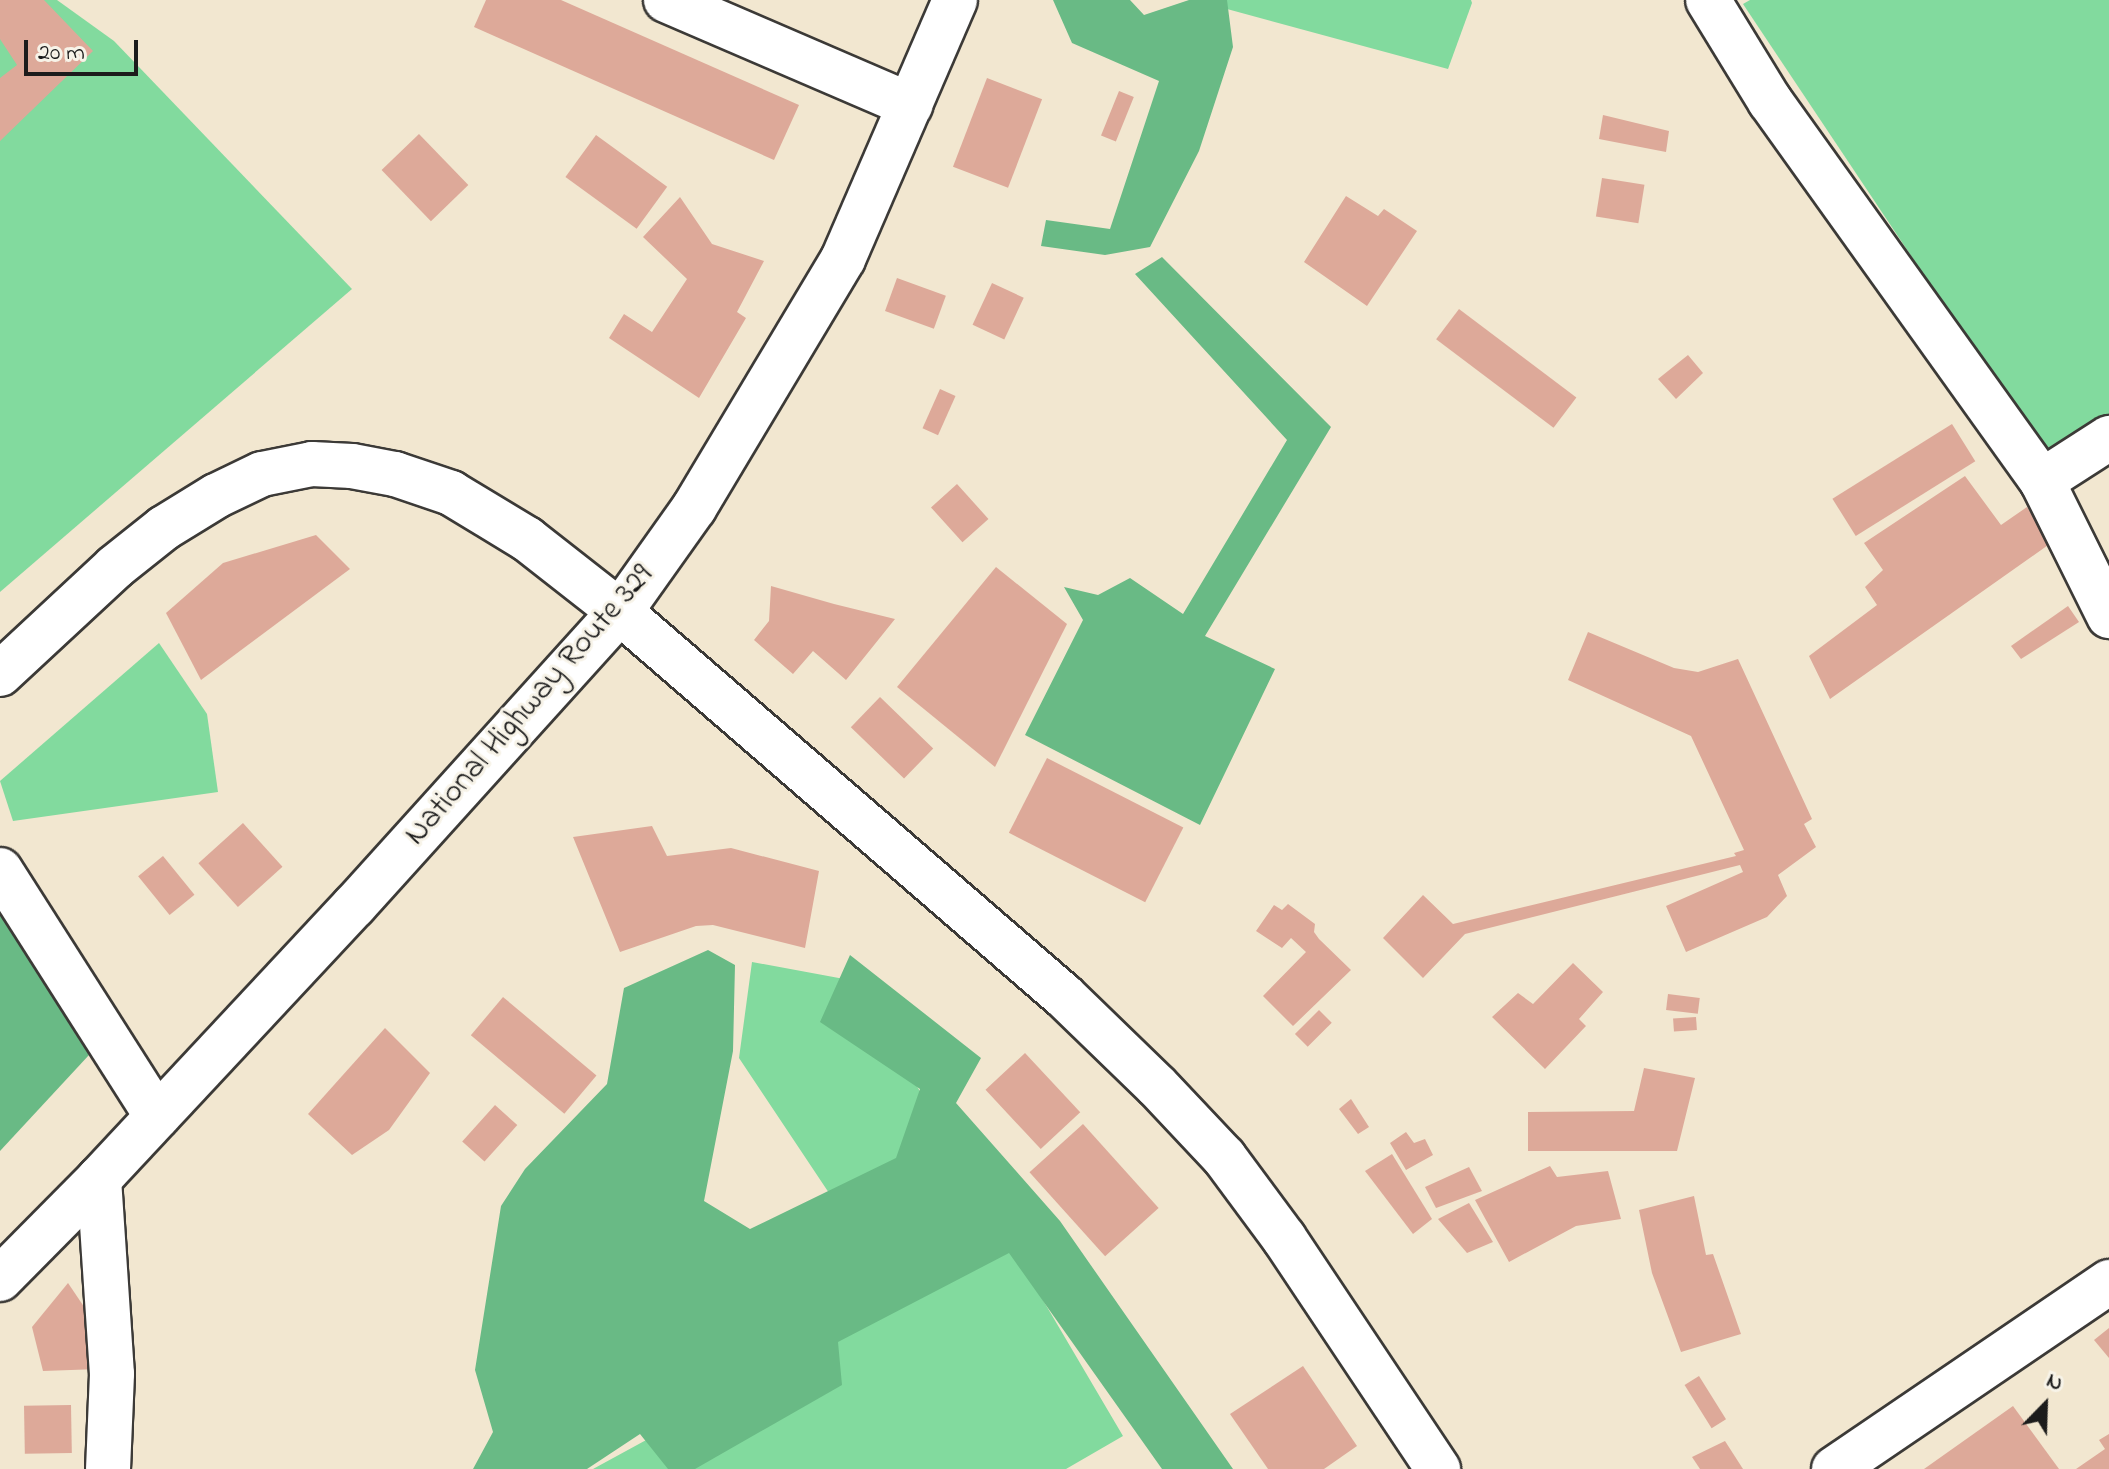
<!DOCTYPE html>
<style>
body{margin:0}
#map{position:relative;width:2109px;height:1469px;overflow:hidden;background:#f2e7d0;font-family:"Indie Flower",sans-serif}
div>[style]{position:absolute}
.green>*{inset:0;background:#82da9e}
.forest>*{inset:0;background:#69ba85}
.building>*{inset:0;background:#dda999;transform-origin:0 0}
.roads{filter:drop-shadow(2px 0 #3c3a37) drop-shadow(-2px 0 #3c3a37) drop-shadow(0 2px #3c3a37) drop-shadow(0 -2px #3c3a37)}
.minor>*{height:44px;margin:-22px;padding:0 22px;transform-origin:22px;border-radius:22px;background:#fff}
.major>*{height:44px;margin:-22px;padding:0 22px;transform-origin:22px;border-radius:22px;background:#fff}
.highway>*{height:44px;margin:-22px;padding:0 22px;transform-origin:22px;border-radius:22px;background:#fff}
span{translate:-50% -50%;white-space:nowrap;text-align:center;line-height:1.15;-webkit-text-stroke:6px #f7f3e8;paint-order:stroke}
.street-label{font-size:32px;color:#1c1c1c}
.north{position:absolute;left:2005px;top:1365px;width:80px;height:80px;-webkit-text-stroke:6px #f7f3e8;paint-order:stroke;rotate:23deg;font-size:22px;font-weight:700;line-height:32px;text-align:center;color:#1c1c1c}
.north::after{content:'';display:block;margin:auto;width:28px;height:36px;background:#1c1c1c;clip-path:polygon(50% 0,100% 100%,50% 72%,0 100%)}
.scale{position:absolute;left:24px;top:40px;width:114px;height:36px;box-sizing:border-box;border:4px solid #1c1c1c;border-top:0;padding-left:10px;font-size:24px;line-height:28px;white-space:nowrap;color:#1c1c1c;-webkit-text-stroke:6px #f7f3e8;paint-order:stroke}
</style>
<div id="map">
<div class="green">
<i style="clip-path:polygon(0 0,57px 0,114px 41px,352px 289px,0 592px)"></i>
<i style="clip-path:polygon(1194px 0,1471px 0,1472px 3px,1448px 69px)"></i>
<i style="clip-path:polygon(1750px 0,2109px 0,2109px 419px,2046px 458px,1743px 4px)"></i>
<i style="clip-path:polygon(159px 643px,207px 714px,218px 792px,13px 821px,0 781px)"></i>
<i style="clip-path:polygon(752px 962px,855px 981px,1123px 1436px,1066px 1469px,593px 1469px,901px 1301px,739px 1058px)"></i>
</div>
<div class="forest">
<i style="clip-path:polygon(1053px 0,1130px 0,1144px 15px,1189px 0,1227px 0,1233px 47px,1199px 151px,1150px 247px,1105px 255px,1041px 246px,1046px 220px,1110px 229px,1159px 81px,1072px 43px)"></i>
<i style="clip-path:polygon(1162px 257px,1331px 427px,1205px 636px,1275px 669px,1200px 825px,1025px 735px,1083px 620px,1064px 587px,1098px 595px,1130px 578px,1183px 614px,1287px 440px,1135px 274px)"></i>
<i style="clip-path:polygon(0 896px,25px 933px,89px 1055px,0 1151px)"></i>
<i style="clip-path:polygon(708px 950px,735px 965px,733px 1051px,704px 1201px,750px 1229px,896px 1158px,920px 1089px,820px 1022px,850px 955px,981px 1058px,956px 1103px,1060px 1221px,1233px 1469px,1162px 1469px,1009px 1253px,838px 1342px,842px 1385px,695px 1469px,668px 1469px,640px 1434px,587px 1469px,473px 1469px,493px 1432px,475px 1370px,501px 1206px,525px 1169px,607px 1084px,624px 988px)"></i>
</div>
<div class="building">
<i style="clip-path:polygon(0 0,44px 0,93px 51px,0 141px,0 78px,17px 65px,0 39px)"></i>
<i style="clip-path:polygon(486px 0,561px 0,799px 105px,774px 160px,474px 27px)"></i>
<i style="left:987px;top:78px;width:59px;height:95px;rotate:21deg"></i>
<i style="left:1119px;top:91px;width:16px;height:48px;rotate:22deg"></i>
<i style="clip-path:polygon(1603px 115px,1669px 131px,1666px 152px,1599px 139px)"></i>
<i style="left:419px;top:134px;width:71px;height:52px;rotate:46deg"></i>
<i style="left:596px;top:135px;width:88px;height:52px;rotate:36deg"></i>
<i style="left:1602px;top:178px;width:43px;height:39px;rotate:9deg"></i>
<i style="clip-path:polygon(1346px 196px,1378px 216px,1384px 209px,1417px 231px,1367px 306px,1304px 262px)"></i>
<i style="clip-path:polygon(680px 197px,712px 244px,764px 261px,737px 312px,746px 318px,699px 398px,609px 338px,624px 314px,652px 332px,687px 279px,643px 237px)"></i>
<i style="left:897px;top:278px;width:52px;height:35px;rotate:20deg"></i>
<i style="left:992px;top:283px;width:35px;height:46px;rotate:25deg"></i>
<i style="left:1459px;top:309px;width:147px;height:38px;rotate:37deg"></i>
<i style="clip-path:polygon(1688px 355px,1703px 373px,1676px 399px,1658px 379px)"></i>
<i style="left:940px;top:389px;width:17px;height:43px;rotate:24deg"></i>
<i style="left:1952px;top:424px;width:44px;height:141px;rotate:58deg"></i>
<i style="clip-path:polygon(1965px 476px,2001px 525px,2027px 507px,2051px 543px,1830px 699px,1809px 656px,1877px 605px,1865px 587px,1883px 570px,1864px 543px)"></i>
<i style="left:957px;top:484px;width:47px;height:35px;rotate:48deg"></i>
<i style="clip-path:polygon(316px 535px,350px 569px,201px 680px,166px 613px,223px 563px)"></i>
<i style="clip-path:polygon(996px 567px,1067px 624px,995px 767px,897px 687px)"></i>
<i style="clip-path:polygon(771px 586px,834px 604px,895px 619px,846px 680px,813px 651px,793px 674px,754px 640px,769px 621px)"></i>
<i style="clip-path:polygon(2068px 606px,2079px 622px,2021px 659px,2011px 646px)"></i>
<i style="clip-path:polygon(1588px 632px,1674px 668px,1698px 672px,1738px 659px,1812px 819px,1804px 824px,1816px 847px,1778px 875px,1787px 896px,1767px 917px,1686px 952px,1666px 906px,1743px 872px,1740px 865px,1465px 934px,1423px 978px,1383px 938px,1423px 895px,1453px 924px,1736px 856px,1734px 853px,1744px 850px,1691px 736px,1568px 680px)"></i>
<i style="left:880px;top:697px;width:74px;height:42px;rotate:44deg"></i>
<i style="left:1047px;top:758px;width:153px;height:84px;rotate:27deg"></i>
<i style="left:243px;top:823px;width:59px;height:60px;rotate:48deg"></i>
<i style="clip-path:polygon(652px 826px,667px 856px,731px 848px,819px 871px,805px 948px,713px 925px,696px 926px,620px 952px,573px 837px)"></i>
<i style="left:163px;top:856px;width:50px;height:32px;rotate:51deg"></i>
<i style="clip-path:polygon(1288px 904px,1315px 924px,1314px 932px,1319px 939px,1351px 970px,1293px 1026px,1263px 996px,1306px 952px,1291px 938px,1282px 948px,1256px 931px,1274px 905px,1282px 910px)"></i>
<i style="clip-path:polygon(1573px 963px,1603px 992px,1579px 1019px,1586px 1026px,1545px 1069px,1492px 1017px,1518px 993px,1533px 1004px)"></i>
<i style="left:1668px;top:994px;width:32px;height:16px;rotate:7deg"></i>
<i style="left:503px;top:997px;width:122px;height:50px;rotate:40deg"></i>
<i style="left:1319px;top:1010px;width:18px;height:34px;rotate:45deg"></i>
<i style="left:1696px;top:1017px;width:13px;height:23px;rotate:86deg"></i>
<i style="clip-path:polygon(385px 1028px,430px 1073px,389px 1130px,352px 1155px,308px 1114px)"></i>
<i style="left:1025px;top:1053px;width:81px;height:54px;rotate:47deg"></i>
<i style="clip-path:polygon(1644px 1068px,1695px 1078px,1677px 1151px,1528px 1151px,1528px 1112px,1634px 1111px)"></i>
<i style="clip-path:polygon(1351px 1099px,1369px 1127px,1358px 1134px,1339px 1109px)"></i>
<i style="left:495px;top:1105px;width:30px;height:49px;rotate:42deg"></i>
<i style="left:1083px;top:1124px;width:113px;height:72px;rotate:48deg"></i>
<i style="clip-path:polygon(1406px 1132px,1414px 1143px,1425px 1139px,1433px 1155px,1406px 1170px,1390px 1143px)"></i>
<i style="clip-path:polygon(1392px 1154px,1432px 1219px,1413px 1234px,1365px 1171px)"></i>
<i style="clip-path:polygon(1550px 1166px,1557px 1177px,1608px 1171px,1621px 1219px,1576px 1226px,1509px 1262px,1475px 1200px)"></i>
<i style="clip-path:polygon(1469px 1167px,1482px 1191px,1436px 1208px,1425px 1187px)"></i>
<i style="clip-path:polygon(1694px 1196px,1706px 1255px,1713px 1254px,1741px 1334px,1681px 1352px,1652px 1273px,1639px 1210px)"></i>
<i style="clip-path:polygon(1469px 1203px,1493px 1242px,1467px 1253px,1438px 1219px)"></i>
<i style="clip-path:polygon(68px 1283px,97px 1326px,99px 1369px,43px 1371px,32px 1327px)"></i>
<i style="clip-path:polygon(2109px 1328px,2109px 1358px,2094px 1340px)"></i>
<i style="clip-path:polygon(1303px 1366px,1357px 1446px,1324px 1469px,1268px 1469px,1230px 1414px)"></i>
<i style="left:1699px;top:1376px;width:51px;height:17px;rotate:58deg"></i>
<i style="left:71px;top:1405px;width:48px;height:47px;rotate:89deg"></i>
<i style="clip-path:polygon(2013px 1406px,2059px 1469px,1924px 1469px)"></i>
<i style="clip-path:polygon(2109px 1434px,2109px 1469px,2076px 1469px,2105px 1449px,2099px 1440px)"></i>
<i style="clip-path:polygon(1725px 1441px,1743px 1469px,1700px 1469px,1692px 1457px)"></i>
</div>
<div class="roads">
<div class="minor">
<i style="left:666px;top:0;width:266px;rotate:23.3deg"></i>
<i style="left:1708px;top:0;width:119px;rotate:58.5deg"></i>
<i style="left:1770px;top:101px;width:467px;rotate:54.4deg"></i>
<i style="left:2042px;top:481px;width:151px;rotate:63.6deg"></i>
<i style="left:2042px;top:481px;width:80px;rotate:-32.7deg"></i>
<i style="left:620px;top:612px;width:587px;rotate:40.86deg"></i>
<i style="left:1064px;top:996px;width:129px;rotate:44.1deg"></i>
<i style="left:1157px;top:1086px;width:98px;rotate:46.7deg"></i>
<i style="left:1224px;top:1157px;width:101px;rotate:53.5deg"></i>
<i style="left:1284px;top:1238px;width:278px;rotate:56.3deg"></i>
<i style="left:0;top:870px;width:292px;rotate:57.5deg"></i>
<i style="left:99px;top:1179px;width:195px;rotate:86.2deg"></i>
<i style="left:112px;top:1374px;width:95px;rotate:92.4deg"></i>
<i style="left:1834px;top:1469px;width:333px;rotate:-34.2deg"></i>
</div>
<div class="major">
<i style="left:0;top:674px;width:157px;rotate:-42.9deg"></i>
<i style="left:115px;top:567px;width:63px;rotate:-38.5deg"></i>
<i style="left:164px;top:528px;width:61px;rotate:-31.6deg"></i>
<i style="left:216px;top:496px;width:51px;rotate:-25.6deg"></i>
<i style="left:262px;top:474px;width:51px;rotate:-11.3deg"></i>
<i style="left:312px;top:464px;width:40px;rotate:2.9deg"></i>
<i style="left:352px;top:466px;width:44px;rotate:10.5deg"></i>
<i style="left:395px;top:474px;width:59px;rotate:18.7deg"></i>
<i style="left:451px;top:493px;width:89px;rotate:31.2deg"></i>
<i style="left:527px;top:539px;width:118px;rotate:38.1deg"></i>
</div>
<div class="highway">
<i style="left:0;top:1279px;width:141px;rotate:-45.3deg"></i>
<i style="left:99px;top:1179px;width:374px;rotate:-47deg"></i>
<i style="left:354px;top:906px;width:396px;rotate:-47.9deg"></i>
<i style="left:620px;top:612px;width:128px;rotate:-54.6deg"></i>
<i style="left:694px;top:508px;width:290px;rotate:-59.1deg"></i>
<i style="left:843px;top:259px;width:282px;rotate:-66.6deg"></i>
</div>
</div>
<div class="street-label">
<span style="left:530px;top:706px;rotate:-49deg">National Highway Route 329</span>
</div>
<div class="north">N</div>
<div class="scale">20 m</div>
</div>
